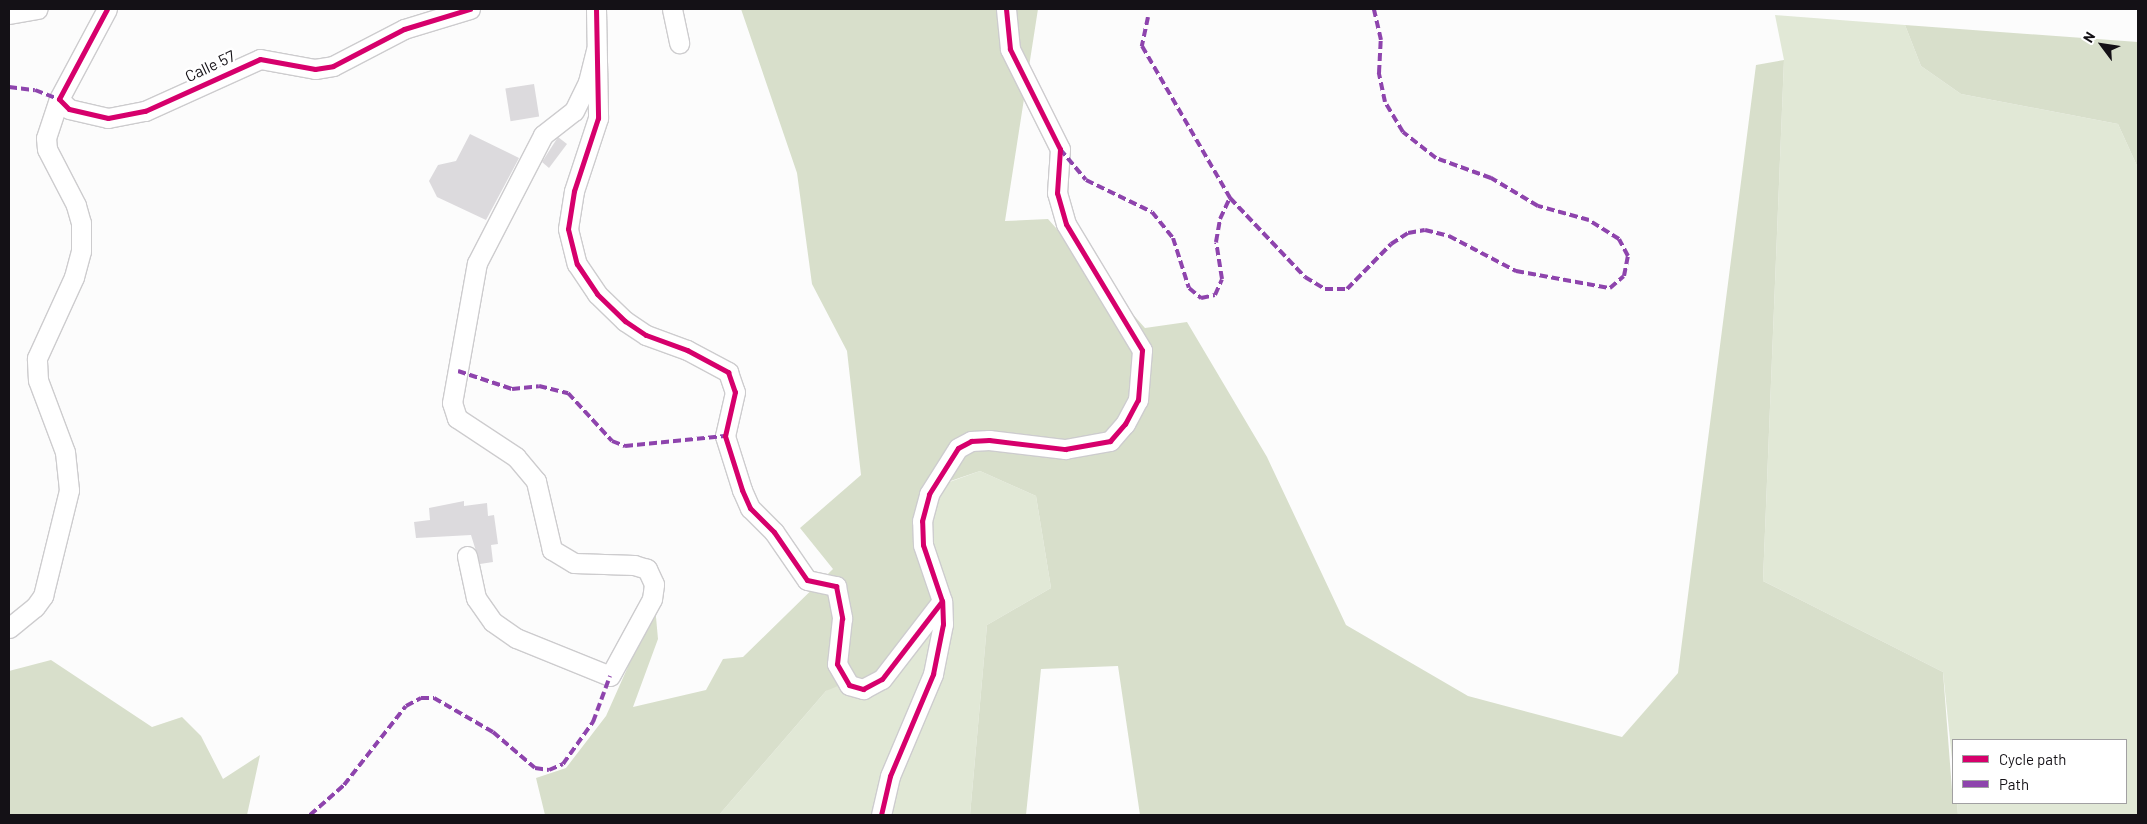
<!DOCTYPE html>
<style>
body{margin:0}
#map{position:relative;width:2147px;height:824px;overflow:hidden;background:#fcfcfc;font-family:Barlow,sans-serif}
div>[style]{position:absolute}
.green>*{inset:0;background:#e1e8d6}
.forest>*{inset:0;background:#d8dfcb}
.building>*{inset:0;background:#dcdadd;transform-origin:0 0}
.roads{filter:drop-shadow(1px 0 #cdccce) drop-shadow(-1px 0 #cdccce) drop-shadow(0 1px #cdccce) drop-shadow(0 -1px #cdccce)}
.minor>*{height:19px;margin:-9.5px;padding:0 9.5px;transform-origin:9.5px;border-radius:9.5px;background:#fff}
.quiet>*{height:4px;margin-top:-2px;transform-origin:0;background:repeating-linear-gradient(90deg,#8e44ad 0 8px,transparent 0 12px)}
.cycleway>*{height:5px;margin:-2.5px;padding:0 2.5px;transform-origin:2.5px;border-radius:2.5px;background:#d6006c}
span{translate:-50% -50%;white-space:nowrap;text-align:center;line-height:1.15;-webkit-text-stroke:5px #fff;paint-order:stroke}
.street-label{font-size:16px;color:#141116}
.frame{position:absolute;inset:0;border:10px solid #141116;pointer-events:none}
.legend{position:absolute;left:1952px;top:739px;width:175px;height:65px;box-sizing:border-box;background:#fff;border:1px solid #a1a0a2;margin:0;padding:6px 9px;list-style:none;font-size:15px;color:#141116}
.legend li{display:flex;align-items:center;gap:10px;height:25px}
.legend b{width:25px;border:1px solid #a1a0a2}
.north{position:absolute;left:2077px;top:20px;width:50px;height:50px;-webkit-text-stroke:4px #fff;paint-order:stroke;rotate:301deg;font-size:14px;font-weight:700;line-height:20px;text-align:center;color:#141116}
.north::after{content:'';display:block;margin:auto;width:18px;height:22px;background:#141116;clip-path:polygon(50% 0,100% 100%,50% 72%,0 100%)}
</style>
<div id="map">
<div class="green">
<i style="clip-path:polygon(1775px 15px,1905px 25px,1921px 66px,1961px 94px,2118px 124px,2138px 168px,2138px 815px,1958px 815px,1957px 803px,2126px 803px,2126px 740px,1953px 740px,1953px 769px,1943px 672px,1763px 581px,1784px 60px)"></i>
<i style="clip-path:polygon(980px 471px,1036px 496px,1051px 588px,987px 625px,970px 815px,887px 815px,949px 624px,953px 601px,929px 544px,928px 521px,941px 485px)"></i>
<i style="clip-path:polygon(938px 622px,928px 672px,875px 815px,719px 815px,826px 691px)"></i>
</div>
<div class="forest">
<i style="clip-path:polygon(741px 9px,1038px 9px,1005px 221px,1048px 219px,1145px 328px,1187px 322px,1267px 457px,1346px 625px,1468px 696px,1622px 737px,1678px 673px,1756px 65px,1784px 60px,1763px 581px,1943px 672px,1953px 803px,1957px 803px,1958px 815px,1140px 815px,1118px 666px,1041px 669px,1026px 815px,970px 815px,987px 625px,1051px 588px,1036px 496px,980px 471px,924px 490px,936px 601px,878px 675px,862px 683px,852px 680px,826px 691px,719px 815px,545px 815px,536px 778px,566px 768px,606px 716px,655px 606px,658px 639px,633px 707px,706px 690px,723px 659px,743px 657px,833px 569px,800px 528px,861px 475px,847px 351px,812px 284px,797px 173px)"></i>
<i style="clip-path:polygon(1905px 25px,2138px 42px,2138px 168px,2118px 124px,1961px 94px,1921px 66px)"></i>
<i style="clip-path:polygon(51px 660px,152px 727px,182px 717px,201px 736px,223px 779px,260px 755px,247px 815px,9px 815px,9px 671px)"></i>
</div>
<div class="building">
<i style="left:534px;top:84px;width:33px;height:29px;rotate:81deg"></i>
<i style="clip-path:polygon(470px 134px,519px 158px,486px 220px,437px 197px,429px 181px,438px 165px,456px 161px)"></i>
<i style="clip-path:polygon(558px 137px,567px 144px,549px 168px,542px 162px)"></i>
<i style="clip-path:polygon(464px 501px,464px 506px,487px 503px,488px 516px,494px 515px,498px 544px,491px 545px,493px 562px,480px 564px,471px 535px,416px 538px,414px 522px,430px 520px,429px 508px)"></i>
</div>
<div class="roads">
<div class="minor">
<i style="left:107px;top:9px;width:102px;rotate:118.1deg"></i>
<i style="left:59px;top:99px;width:14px;rotate:45deg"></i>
<i style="left:69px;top:109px;width:40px;rotate:13deg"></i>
<i style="left:108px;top:118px;width:38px;rotate:-11deg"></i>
<i style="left:145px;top:111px;width:126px;rotate:-24.3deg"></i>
<i style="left:260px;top:59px;width:56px;rotate:10.3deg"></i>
<i style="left:315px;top:69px;width:18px;rotate:-9deg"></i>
<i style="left:333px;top:66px;width:80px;rotate:-27.5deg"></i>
<i style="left:404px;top:29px;width:69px;rotate:-16.9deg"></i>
<i style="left:596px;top:9px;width:109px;rotate:88.9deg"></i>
<i style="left:598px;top:118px;width:77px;rotate:108.2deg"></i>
<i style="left:574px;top:191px;width:38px;rotate:99deg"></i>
<i style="left:568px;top:229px;width:36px;rotate:76deg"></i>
<i style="left:577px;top:264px;width:36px;rotate:56deg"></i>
<i style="left:597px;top:294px;width:39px;rotate:44deg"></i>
<i style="left:625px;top:321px;width:25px;rotate:34deg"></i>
<i style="left:646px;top:335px;width:44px;rotate:20.1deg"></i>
<i style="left:687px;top:350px;width:47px;rotate:28.2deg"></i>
<i style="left:728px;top:372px;width:21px;rotate:71deg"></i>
<i style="left:735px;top:392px;width:45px;rotate:102.8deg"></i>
<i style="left:725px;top:436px;width:57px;rotate:72.5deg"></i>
<i style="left:742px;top:490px;width:20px;rotate:66deg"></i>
<i style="left:750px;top:508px;width:34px;rotate:45deg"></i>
<i style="left:774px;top:532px;width:58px;rotate:55.5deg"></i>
<i style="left:807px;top:580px;width:30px;rotate:12deg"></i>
<i style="left:836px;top:586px;width:33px;rotate:79deg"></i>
<i style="left:842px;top:618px;width:46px;rotate:96.2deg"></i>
<i style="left:837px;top:664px;width:24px;rotate:60deg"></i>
<i style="left:849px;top:685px;width:15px;rotate:16deg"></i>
<i style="left:863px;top:689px;width:21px;rotate:-28deg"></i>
<i style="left:882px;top:679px;width:98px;rotate:-52.4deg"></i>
<i style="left:672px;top:9px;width:35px;rotate:78deg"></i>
<i style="left:9px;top:14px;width:29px;rotate:-10deg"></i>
<i style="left:467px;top:556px;width:43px;rotate:77.9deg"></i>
<i style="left:476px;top:598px;width:29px;rotate:55deg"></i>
<i style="left:493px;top:622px;width:28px;rotate:35deg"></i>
<i style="left:516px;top:638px;width:101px;rotate:22deg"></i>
<i style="left:610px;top:676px;width:88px;rotate:-61.4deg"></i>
<i style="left:652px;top:599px;width:15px;rotate:-82deg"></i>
<i style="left:654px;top:584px;width:17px;rotate:-115deg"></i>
<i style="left:647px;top:569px;width:14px;rotate:-163deg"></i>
<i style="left:634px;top:565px;width:60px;rotate:-178.1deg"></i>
<i style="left:574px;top:563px;width:26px;rotate:-149deg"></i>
<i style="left:552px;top:550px;width:71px;rotate:-103.1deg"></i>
<i style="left:536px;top:481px;width:31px;rotate:-130deg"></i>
<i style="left:516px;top:457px;width:71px;rotate:-146.5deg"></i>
<i style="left:457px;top:418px;width:16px;rotate:-108deg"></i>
<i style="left:452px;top:403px;width:142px;rotate:-79.9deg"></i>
<i style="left:477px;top:263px;width:144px;rotate:-62.7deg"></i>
<i style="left:543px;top:135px;width:39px;rotate:-38deg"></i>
<i style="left:574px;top:111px;width:32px;rotate:-64deg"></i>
<i style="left:588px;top:82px;width:33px;rotate:-76deg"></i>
<i style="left:9px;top:628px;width:33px;rotate:-39deg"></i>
<i style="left:35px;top:607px;width:14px;rotate:-54deg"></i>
<i style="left:43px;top:596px;width:109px;rotate:-76.2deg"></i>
<i style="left:69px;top:490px;width:38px;rotate:-96deg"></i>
<i style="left:65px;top:452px;width:77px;rotate:-110.6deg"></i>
<i style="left:38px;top:380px;width:22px;rotate:-93deg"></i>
<i style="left:37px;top:358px;width:89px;rotate:-65.4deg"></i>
<i style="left:74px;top:277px;width:27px;rotate:-75deg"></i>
<i style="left:81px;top:251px;width:28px;rotate:-90deg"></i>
<i style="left:81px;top:223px;width:19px;rotate:-106deg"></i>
<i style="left:76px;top:205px;width:63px;rotate:-117.4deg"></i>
<i style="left:47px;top:149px;width:11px;rotate:-95deg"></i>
<i style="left:46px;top:138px;width:41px;rotate:-71.6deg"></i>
<i style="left:881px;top:815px;width:40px;rotate:-77deg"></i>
<i style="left:890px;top:776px;width:111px;rotate:-67.1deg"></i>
<i style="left:933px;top:674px;width:51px;rotate:-78.7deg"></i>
<i style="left:943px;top:624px;width:23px;rotate:-92deg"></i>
<i style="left:942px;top:601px;width:59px;rotate:-108.7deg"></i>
<i style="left:923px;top:545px;width:24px;rotate:-92deg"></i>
<i style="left:922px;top:521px;width:28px;rotate:-75deg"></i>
<i style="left:929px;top:494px;width:54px;rotate:-57.8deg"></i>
<i style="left:958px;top:448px;width:15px;rotate:-28deg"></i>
<i style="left:971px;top:441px;width:18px;rotate:-3deg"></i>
<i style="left:989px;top:440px;width:77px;rotate:6.8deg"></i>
<i style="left:1065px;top:449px;width:46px;rotate:-10.1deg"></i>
<i style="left:1110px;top:441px;width:23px;rotate:-49deg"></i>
<i style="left:1125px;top:424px;width:27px;rotate:-62deg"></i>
<i style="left:1138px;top:400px;width:50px;rotate:-85.4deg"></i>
<i style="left:1142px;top:350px;width:147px;rotate:-121.1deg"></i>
<i style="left:1066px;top:224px;width:32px;rotate:-106deg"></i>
<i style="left:1057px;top:193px;width:44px;rotate:-86.1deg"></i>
<i style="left:1060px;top:149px;width:112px;rotate:-116.6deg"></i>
<i style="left:1010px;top:49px;width:40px;rotate:-95.7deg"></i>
</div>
</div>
<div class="quiet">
<i style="left:1148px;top:17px;width:30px;rotate:102deg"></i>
<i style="left:1142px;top:46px;width:176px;rotate:59.9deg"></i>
<i style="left:1230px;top:198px;width:109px;rotate:46.5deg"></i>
<i style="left:1305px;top:277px;width:23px;rotate:31deg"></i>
<i style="left:1325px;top:289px;width:22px"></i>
<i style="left:1347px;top:289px;width:63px;rotate:-45.6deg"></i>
<i style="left:1391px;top:244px;width:20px;rotate:-33deg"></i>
<i style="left:1408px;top:233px;width:17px;rotate:-10deg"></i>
<i style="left:1425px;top:230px;width:25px;rotate:14deg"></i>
<i style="left:1449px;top:236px;width:76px;rotate:27.6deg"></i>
<i style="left:1516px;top:271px;width:96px;rotate:10.3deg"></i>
<i style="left:1610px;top:288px;width:18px;rotate:-41deg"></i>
<i style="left:1624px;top:276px;width:20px;rotate:-79deg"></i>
<i style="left:1628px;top:256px;width:19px;rotate:-118deg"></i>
<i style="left:1619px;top:239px;width:36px;rotate:-148deg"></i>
<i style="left:1589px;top:220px;width:53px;rotate:-164.6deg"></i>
<i style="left:1538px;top:206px;width:55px;rotate:-149.2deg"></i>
<i style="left:1491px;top:178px;width:59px;rotate:-160deg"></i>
<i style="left:1436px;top:158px;width:42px;rotate:-141.8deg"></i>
<i style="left:1403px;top:132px;width:35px;rotate:-121deg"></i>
<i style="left:1385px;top:102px;width:30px;rotate:-102deg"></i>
<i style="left:1379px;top:73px;width:33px;rotate:-87deg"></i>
<i style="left:1381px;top:40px;width:32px;rotate:-103deg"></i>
<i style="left:9px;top:87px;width:26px;rotate:7deg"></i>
<i style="left:35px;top:90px;width:26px;rotate:21deg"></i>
<i style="left:1060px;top:149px;width:40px;rotate:50deg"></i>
<i style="left:1086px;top:180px;width:73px;rotate:25.9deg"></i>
<i style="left:1152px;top:212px;width:33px;rotate:51deg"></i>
<i style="left:1173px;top:238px;width:52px;rotate:72.3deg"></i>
<i style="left:1189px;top:288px;width:16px;rotate:40deg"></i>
<i style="left:1201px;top:298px;width:14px;rotate:-12deg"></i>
<i style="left:1215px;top:295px;width:17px;rotate:-66deg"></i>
<i style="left:1222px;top:279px;width:37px;rotate:-99deg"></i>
<i style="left:1216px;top:242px;width:23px;rotate:-80deg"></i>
<i style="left:1220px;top:219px;width:23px;rotate:-65deg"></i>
<i style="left:458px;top:371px;width:57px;rotate:18.4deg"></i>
<i style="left:512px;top:389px;width:27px;rotate:-6deg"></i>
<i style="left:539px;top:386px;width:30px;rotate:14deg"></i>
<i style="left:568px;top:393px;width:65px;rotate:47.5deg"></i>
<i style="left:612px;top:441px;width:14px;rotate:21deg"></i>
<i style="left:625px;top:446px;width:100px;rotate:-5.7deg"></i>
<i style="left:310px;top:815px;width:45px;rotate:-41.4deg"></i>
<i style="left:344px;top:785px;width:100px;rotate:-51.9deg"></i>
<i style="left:406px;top:706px;width:17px;rotate:-28deg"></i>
<i style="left:421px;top:698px;width:13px"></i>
<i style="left:434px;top:698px;width:68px;rotate:30deg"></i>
<i style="left:493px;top:732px;width:55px;rotate:40.6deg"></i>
<i style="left:535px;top:768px;width:14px;rotate:8deg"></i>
<i style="left:549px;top:770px;width:15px;rotate:-23deg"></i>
<i style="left:563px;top:764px;width:52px;rotate:-54.5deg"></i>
<i style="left:593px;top:722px;width:49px;rotate:-69.7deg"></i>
</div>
<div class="cycleway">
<i style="left:107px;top:9px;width:102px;rotate:118.1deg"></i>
<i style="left:59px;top:99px;width:14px;rotate:45deg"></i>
<i style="left:69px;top:109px;width:40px;rotate:13deg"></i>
<i style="left:108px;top:118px;width:38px;rotate:-11deg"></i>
<i style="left:145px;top:111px;width:126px;rotate:-24.3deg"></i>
<i style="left:260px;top:59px;width:56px;rotate:10.3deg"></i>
<i style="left:315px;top:69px;width:18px;rotate:-9deg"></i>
<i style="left:333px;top:66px;width:80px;rotate:-27.5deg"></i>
<i style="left:404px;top:29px;width:69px;rotate:-16.9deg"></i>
<i style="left:596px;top:9px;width:109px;rotate:88.9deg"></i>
<i style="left:598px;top:118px;width:77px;rotate:108.2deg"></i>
<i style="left:574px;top:191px;width:38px;rotate:99deg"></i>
<i style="left:568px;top:229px;width:36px;rotate:76deg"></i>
<i style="left:577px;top:264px;width:36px;rotate:56deg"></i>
<i style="left:597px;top:294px;width:39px;rotate:44deg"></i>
<i style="left:625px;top:321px;width:25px;rotate:34deg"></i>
<i style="left:646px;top:335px;width:44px;rotate:20.1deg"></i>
<i style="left:687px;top:350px;width:47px;rotate:28.2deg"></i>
<i style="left:728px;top:372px;width:21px;rotate:71deg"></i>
<i style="left:735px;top:392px;width:45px;rotate:102.8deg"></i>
<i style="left:725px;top:436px;width:57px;rotate:72.5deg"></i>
<i style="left:742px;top:490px;width:20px;rotate:66deg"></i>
<i style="left:750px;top:508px;width:34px;rotate:45deg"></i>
<i style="left:774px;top:532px;width:58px;rotate:55.5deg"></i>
<i style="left:807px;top:580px;width:30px;rotate:12deg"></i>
<i style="left:836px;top:586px;width:33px;rotate:79deg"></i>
<i style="left:842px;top:618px;width:46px;rotate:96.2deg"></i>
<i style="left:837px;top:664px;width:24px;rotate:60deg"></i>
<i style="left:849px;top:685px;width:15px;rotate:16deg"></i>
<i style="left:863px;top:689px;width:21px;rotate:-28deg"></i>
<i style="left:882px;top:679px;width:98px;rotate:-52.4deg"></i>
<i style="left:881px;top:815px;width:40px;rotate:-77deg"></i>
<i style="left:890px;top:776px;width:111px;rotate:-67.1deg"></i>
<i style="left:933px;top:674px;width:51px;rotate:-78.7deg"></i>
<i style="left:943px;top:624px;width:23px;rotate:-92deg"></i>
<i style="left:942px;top:601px;width:59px;rotate:-108.7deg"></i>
<i style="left:923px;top:545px;width:24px;rotate:-92deg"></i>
<i style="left:922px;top:521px;width:28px;rotate:-75deg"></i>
<i style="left:929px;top:494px;width:54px;rotate:-57.8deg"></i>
<i style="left:958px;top:448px;width:15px;rotate:-28deg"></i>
<i style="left:971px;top:441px;width:18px;rotate:-3deg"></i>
<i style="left:989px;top:440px;width:77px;rotate:6.8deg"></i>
<i style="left:1065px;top:449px;width:46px;rotate:-10.1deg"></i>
<i style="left:1110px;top:441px;width:23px;rotate:-49deg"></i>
<i style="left:1125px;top:424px;width:27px;rotate:-62deg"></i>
<i style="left:1138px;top:400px;width:50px;rotate:-85.4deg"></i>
<i style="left:1142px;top:350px;width:147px;rotate:-121.1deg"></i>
<i style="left:1066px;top:224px;width:32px;rotate:-106deg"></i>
<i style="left:1057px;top:193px;width:44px;rotate:-86.1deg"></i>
<i style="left:1060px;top:149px;width:112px;rotate:-116.6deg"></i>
<i style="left:1010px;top:49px;width:40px;rotate:-95.7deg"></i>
</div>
<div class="street-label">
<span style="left:210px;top:66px;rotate:-25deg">Calle 57</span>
</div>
<div class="frame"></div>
<ul class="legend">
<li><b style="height:6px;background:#d6006c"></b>Cycle path</li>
<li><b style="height:6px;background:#8e44ad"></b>Path</li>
</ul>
<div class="north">N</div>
</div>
